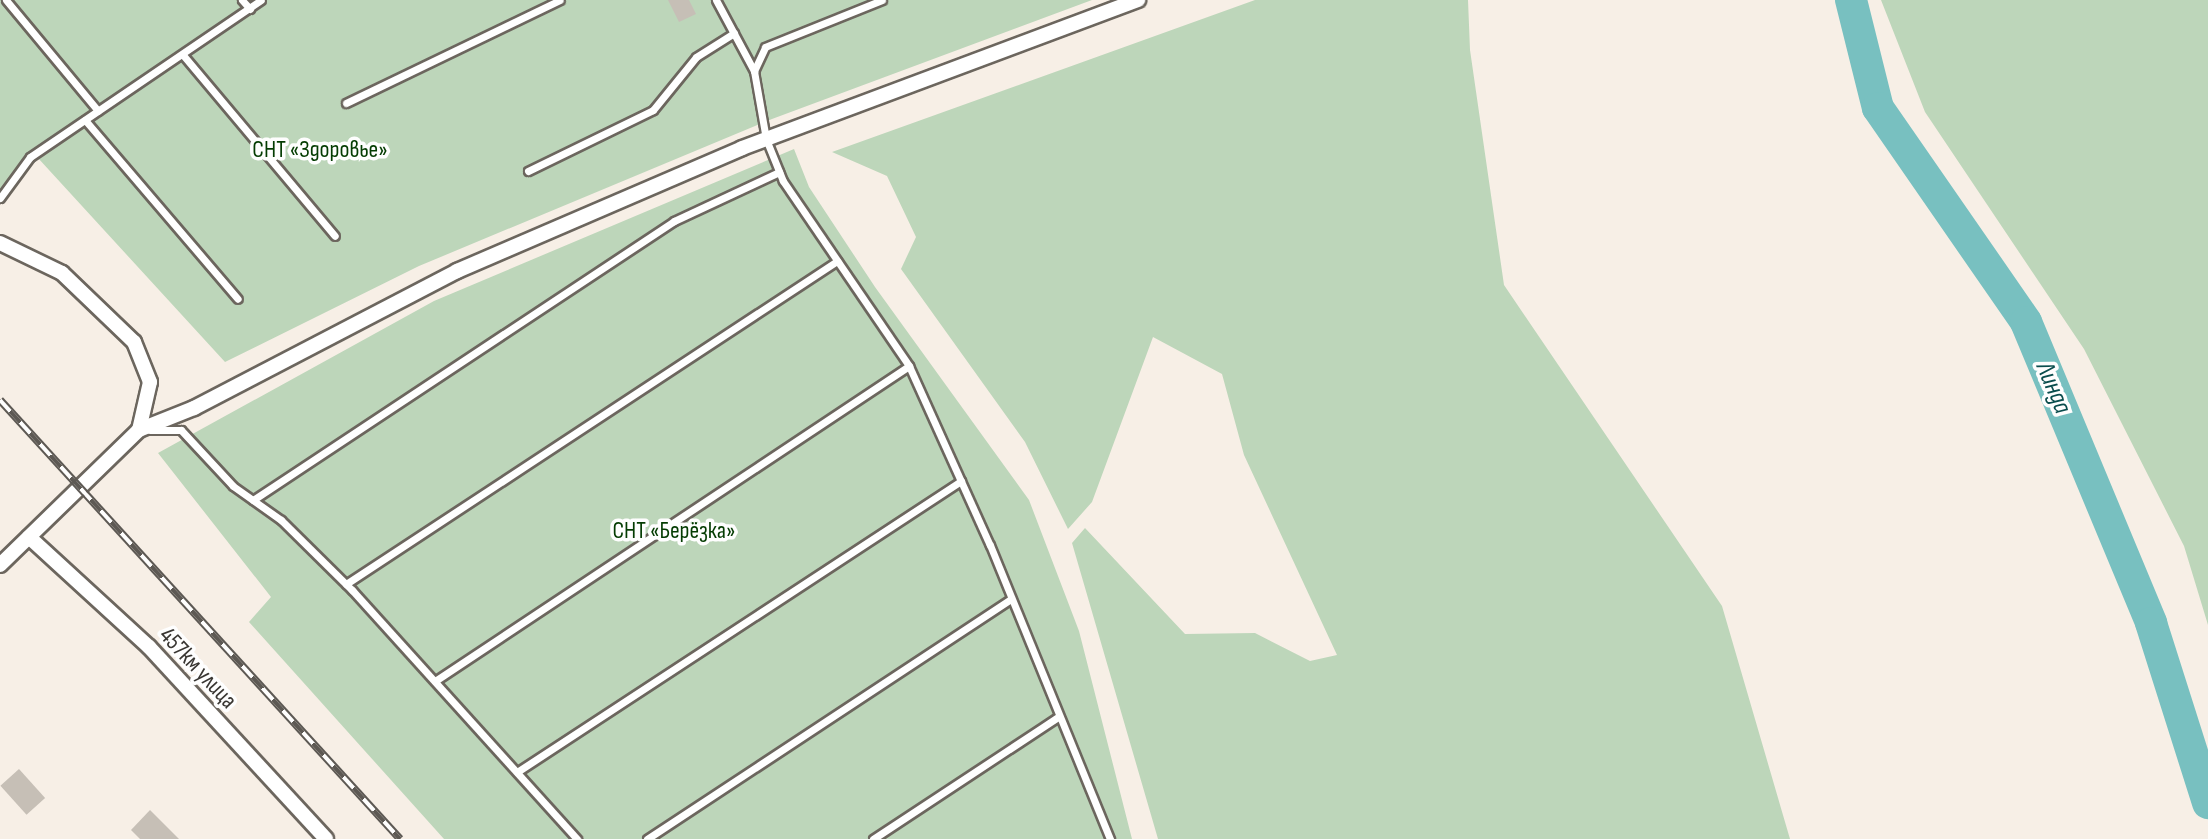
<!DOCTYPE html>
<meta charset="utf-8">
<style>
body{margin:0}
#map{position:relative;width:2208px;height:839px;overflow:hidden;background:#f7efe6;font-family:"Sofia Sans Condensed",sans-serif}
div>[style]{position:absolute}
.green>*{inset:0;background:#bdd6ba}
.river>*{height:32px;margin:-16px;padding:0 16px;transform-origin:16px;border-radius:16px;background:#78c0c0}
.building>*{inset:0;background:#c6bfb6;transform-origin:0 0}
.roads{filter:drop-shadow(2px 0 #6c665e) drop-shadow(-2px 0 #6c665e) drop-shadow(0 2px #6c665e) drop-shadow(0 -2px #6c665e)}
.service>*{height:7px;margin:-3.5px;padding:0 3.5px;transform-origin:3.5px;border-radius:3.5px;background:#fff}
.minor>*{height:14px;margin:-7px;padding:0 7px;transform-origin:7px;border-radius:7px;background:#fff}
.rail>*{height:8px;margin-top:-4px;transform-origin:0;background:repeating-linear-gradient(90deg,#fefefe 0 15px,#5d5954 0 30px);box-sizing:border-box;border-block:2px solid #5d5954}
span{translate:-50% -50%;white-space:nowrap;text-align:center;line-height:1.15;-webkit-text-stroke:7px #fefefe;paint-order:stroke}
.park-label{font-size:24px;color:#043c02}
.street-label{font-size:24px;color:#393632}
.water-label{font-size:26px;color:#0a4d4d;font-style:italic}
</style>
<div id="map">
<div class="green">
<i style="clip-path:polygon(0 0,1092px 0,772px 119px,419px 266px,225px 362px,38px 158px,0 193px)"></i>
<i style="clip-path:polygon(1255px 0,1468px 0,1470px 50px,1504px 285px,1722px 606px,1790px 839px,1158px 839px,1072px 543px,1085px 528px,1185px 634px,1255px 633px,1310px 661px,1337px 655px,1244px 455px,1222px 374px,1153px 337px,1092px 502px,1068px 529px,1025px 442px,901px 269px,916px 237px,887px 176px,832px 152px)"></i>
<i style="clip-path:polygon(1881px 0,2208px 0,2208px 625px,2184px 546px,2084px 349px,1925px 112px)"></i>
<i style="clip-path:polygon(794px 149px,809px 187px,875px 287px,1029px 500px,1079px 631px,1132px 839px,444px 839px,249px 622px,271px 597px,158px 453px,434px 301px)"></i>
</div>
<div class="river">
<i style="left:1851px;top:0;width:111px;rotate:76deg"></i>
<i style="left:1878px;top:108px;width:260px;rotate:55.3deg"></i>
<i style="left:2026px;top:322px;width:326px;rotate:67.4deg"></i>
<i style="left:2151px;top:623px;width:189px;rotate:72.4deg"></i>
</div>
<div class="building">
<i style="clip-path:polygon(668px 0,689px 0,696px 14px,679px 22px)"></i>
<i style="left:19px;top:769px;width:39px;height:25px;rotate:48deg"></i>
<i style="clip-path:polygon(150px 810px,179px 839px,140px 839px,131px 830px)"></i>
</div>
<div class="roads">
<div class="service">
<i style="left:6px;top:0;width:144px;rotate:50.3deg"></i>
<i style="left:242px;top:0;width:12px;rotate:48deg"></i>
<i style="left:716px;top:0;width:81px;rotate:61.8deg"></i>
<i style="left:754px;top:71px;width:69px;rotate:80deg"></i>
<i style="left:766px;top:139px;width:45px;rotate:68deg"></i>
<i style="left:783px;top:181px;width:224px;rotate:55.7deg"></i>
<i style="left:909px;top:366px;width:196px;rotate:65.7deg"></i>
<i style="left:990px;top:545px;width:318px;rotate:67.8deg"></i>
<i style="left:183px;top:55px;width:236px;rotate:50deg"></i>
<i style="left:754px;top:71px;width:26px;rotate:-65deg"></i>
<i style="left:765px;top:47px;width:126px;rotate:-21.9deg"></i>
<i style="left:346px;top:103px;width:237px;rotate:-25.7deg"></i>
<i style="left:85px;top:120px;width:235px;rotate:49.5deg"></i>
<i style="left:528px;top:171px;width:139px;rotate:-26deg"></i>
<i style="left:653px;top:110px;width:68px;rotate:-50.9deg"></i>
<i style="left:696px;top:57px;width:45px;rotate:-32.3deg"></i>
<i style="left:0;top:198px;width:51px;rotate:-53.8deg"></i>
<i style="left:30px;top:157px;width:279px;rotate:-34.2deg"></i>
<i style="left:150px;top:430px;width:31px"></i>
<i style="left:181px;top:430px;width:76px;rotate:47.1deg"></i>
<i style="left:233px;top:486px;width:59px;rotate:35.3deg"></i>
<i style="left:281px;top:520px;width:100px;rotate:44.6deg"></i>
<i style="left:352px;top:590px;width:336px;rotate:47.9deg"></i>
<i style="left:253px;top:500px;width:505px;rotate:-33.53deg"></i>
<i style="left:674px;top:221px;width:116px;rotate:-25deg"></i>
<i style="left:346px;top:584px;width:588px;rotate:-33.34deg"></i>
<i style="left:435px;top:681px;width:569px;rotate:-33.61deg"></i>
<i style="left:517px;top:772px;width:531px;rotate:-33.24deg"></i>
<i style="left:647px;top:839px;width:436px;rotate:-33.4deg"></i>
<i style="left:873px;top:839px;width:222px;rotate:-33.4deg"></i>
</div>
<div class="minor">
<i style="left:0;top:243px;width:69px;rotate:25.8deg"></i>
<i style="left:62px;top:273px;width:100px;rotate:43.8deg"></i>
<i style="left:134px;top:342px;width:43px;rotate:68.2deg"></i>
<i style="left:150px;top:382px;width:49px;rotate:102.9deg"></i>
<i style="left:29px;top:537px;width:163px;rotate:42.5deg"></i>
<i style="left:149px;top:647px;width:261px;rotate:47.3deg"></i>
<i style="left:0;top:565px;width:194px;rotate:-44.2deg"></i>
<i style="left:139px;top:430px;width:59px;rotate:-21.8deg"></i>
<i style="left:194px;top:408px;width:297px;rotate:-27.5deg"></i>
<i style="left:457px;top:271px;width:310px;rotate:-23.3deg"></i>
<i style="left:742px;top:148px;width:423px;rotate:-20.5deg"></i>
</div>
</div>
<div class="rail">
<i style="left:0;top:400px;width:594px;rotate:47.66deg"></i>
</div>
<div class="park-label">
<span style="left:320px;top:150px">СНТ «Здоровье»</span>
<span style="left:674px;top:531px">СНТ «Берёзка»</span>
</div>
<div class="street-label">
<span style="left:198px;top:668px;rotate:47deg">457км улица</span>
</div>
<div class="water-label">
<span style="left:2053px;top:388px;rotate:67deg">Линда</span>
</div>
</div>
